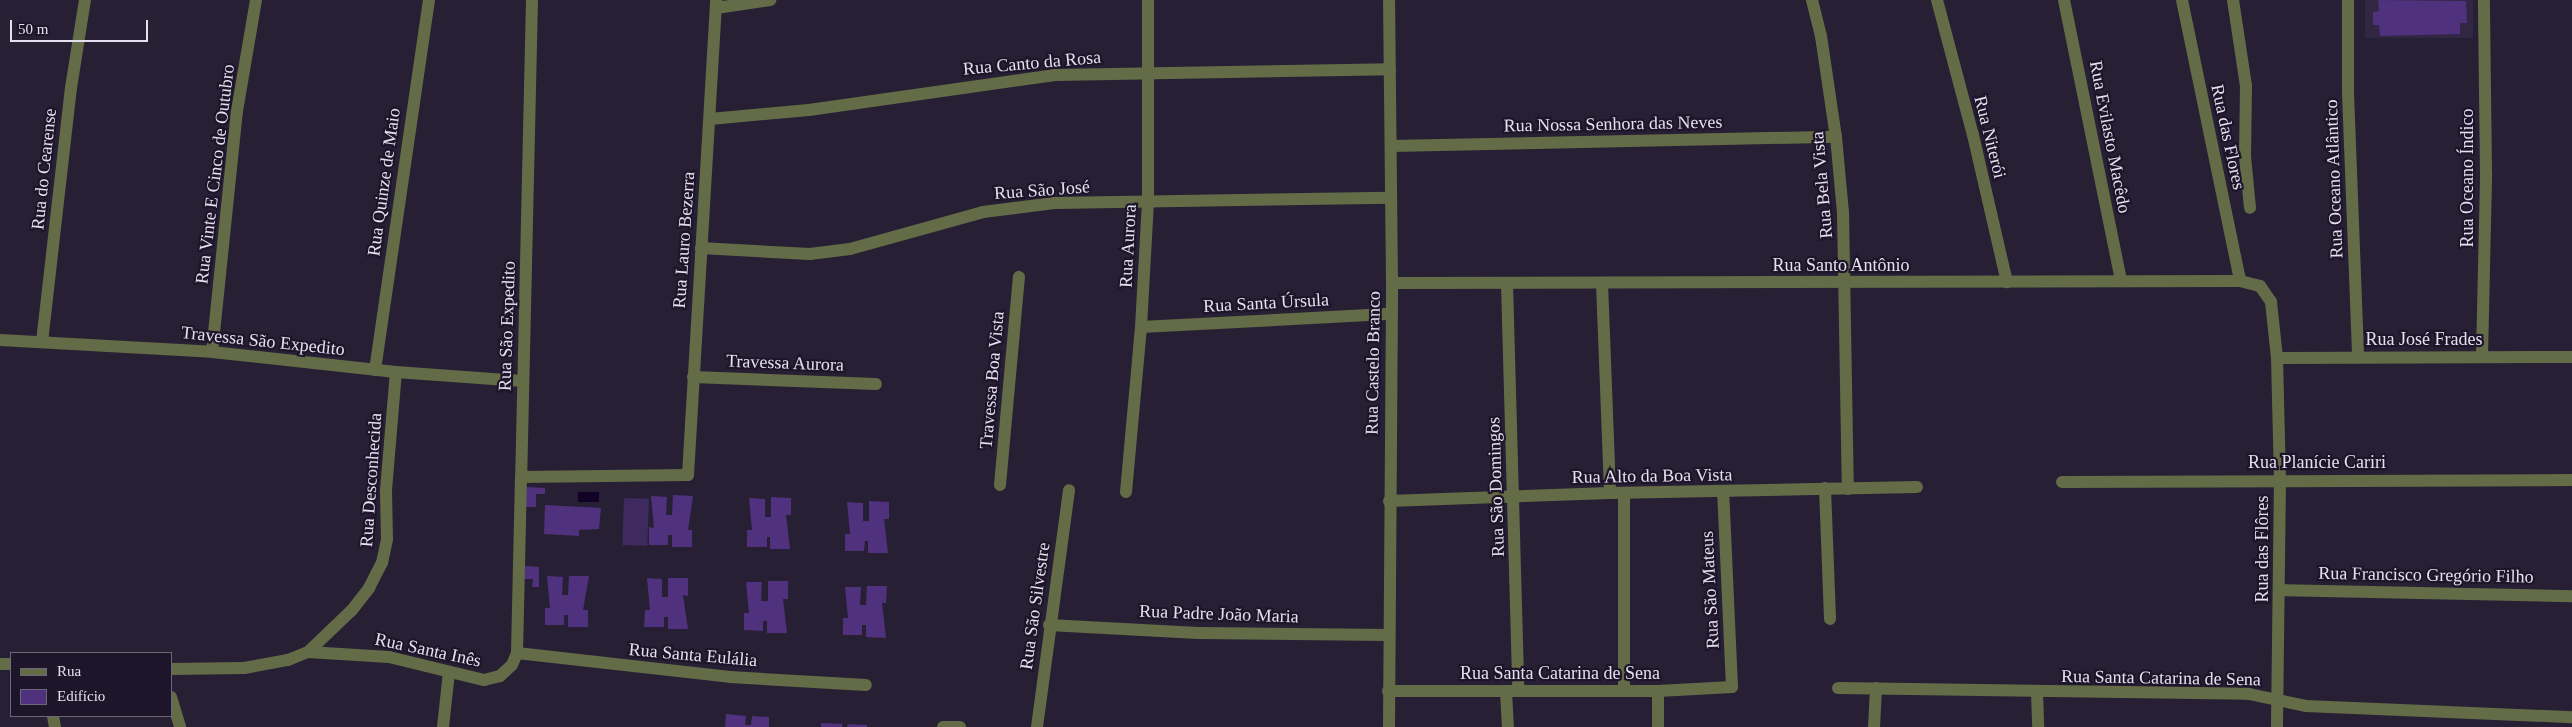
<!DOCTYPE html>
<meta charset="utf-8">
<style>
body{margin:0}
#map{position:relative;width:2572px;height:727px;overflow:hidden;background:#272035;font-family:Georgia,serif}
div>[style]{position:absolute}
.built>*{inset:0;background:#312743;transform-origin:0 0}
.green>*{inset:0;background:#3e2a5f;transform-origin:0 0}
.water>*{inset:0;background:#120227;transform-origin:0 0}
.building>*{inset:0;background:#4f317d}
.minor>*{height:12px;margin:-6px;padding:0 6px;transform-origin:6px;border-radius:6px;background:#646c47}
.tertiary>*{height:12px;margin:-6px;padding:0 6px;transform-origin:6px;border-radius:6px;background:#646c47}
span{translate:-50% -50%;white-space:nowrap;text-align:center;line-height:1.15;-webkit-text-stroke:4.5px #1d162b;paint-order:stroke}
.street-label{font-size:18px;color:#e4e0ef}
.legend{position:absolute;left:10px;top:652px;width:162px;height:65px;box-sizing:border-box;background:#1d162b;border:1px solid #6d6779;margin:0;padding:6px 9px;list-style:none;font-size:15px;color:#e4e0ef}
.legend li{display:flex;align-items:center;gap:10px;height:25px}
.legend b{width:25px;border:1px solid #6d6779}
.scale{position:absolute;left:10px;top:20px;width:138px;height:22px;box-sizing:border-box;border:2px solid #e4e0ef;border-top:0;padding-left:6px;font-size:15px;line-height:18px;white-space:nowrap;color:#e4e0ef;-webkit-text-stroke:4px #1d162b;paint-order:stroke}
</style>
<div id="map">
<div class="built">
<i style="left:2365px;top:0;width:108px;height:38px"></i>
</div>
<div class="green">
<i style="left:624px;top:498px;width:25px;height:47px;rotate:2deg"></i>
</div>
<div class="water">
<i style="left:578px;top:492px;width:21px;height:10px"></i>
</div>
<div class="building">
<i style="clip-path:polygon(2378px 0,2466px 1px,2467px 23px,2460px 23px,2460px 34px,2380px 36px,2379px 25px,2373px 25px,2373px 12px,2379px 11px)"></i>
<i style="clip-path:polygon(526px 487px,545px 488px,545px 494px,536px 494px,536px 507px,525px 507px)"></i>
<i style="clip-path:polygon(673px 495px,693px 496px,688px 530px,692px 530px,692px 547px,672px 547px,672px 535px,668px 535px,668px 545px,649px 545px,649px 527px,654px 528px,651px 496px,667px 497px,666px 515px,672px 515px)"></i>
<i style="clip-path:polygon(771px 497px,791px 498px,791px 515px,786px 515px,790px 549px,770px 549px,770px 537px,767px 537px,767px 547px,747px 547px,747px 530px,752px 530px,749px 498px,765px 499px,765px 517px,771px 517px)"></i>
<i style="clip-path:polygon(869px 501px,889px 502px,889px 519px,884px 519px,888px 553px,868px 553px,868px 541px,865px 541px,864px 551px,845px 551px,845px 534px,850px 534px,847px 502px,863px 503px,863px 521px,869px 521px)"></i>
<i style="clip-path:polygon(545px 505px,601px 508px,599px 529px,579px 530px,579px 536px,544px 534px)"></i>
<i style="clip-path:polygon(525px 566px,539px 567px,539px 587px,532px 587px,533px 579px,524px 579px)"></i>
<i style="clip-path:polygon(547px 576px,563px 577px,562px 595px,568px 595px,569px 576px,589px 576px,583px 610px,588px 610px,588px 627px,568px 627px,568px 615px,564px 615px,564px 625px,545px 625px,545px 608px,550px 608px)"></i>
<i style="clip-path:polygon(647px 578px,662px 579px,662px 597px,668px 597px,668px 578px,688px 578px,688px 596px,683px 595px,688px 629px,668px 629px,668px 617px,664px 617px,664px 627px,644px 627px,645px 610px,650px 610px)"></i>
<i style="clip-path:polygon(768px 581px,788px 581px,788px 599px,783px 599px,787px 633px,767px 633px,767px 621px,763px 621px,763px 631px,744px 630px,744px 613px,749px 613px,746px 582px,762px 582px,761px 601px,768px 601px)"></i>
<i style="clip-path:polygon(867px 586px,887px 586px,886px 603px,882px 603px,886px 638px,866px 637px,866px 625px,862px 625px,862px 635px,843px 635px,843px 618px,848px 618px,845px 587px,861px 587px,860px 605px,866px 605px)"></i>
<i style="clip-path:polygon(726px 714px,746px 716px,745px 725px,751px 725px,752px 716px,769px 717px,769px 727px,725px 727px)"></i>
<i style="clip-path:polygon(821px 723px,842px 724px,842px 727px,821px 727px)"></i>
<i style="clip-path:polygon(848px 724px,867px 725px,867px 727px,847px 727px)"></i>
</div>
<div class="minor">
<i style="left:1812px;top:0;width:37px;rotate:76deg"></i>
<i style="left:1821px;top:36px;width:102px;rotate:81.6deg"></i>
<i style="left:1836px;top:137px;width:75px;rotate:84.7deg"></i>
<i style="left:1843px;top:212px;width:277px;rotate:89deg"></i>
<i style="left:1937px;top:0;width:140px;rotate:75.1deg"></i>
<i style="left:1973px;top:135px;width:151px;rotate:77deg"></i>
<i style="left:2064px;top:0;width:287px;rotate:78.5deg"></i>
<i style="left:2182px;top:0;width:287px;rotate:78.3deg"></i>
<i style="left:2233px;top:0;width:87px;rotate:81.4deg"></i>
<i style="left:2246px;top:86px;width:70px;rotate:90.8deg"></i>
<i style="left:2245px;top:156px;width:52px;rotate:84.5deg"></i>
<i style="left:2348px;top:0;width:93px;rotate:90deg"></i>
<i style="left:2348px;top:93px;width:263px;rotate:87.8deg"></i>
<i style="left:716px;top:8px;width:55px;rotate:-8.4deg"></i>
<i style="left:710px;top:119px;width:99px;rotate:-5.2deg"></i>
<i style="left:809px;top:110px;width:247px;rotate:-8.1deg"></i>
<i style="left:1054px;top:75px;width:336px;rotate:-1deg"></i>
<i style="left:1391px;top:146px;width:445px;rotate:-1.2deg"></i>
<i style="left:701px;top:248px;width:109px;rotate:3.2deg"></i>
<i style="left:810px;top:254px;width:40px;rotate:-7.1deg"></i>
<i style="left:850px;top:249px;width:138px;rotate:-15.5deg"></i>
<i style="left:983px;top:212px;width:72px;rotate:-7.2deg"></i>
<i style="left:1054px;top:203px;width:337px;rotate:-0.9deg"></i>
<i style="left:1392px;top:283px;width:848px;rotate:-0.14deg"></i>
<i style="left:2240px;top:281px;width:21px;rotate:14deg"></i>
<i style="left:2260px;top:286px;width:19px;rotate:55deg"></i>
<i style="left:2271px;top:302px;width:56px;rotate:83.9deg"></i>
<i style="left:2277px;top:358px;width:121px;rotate:88.6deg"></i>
<i style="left:2280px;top:479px;width:248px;rotate:90.7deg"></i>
<i style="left:1602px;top:283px;width:210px;rotate:87.8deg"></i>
<i style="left:1507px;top:284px;width:405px;rotate:88.4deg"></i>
<i style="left:1141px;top:327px;width:251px;rotate:-3deg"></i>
<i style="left:0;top:340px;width:212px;rotate:3.2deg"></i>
<i style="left:212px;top:352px;width:185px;rotate:6.2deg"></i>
<i style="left:396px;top:372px;width:127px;rotate:4.1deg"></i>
<i style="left:42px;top:342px;width:256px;rotate:-83.5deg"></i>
<i style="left:71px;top:88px;width:89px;rotate:-81deg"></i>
<i style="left:212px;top:352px;width:242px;rotate:-84.1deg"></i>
<i style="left:237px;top:111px;width:113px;rotate:-80.3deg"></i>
<i style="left:2482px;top:356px;width:183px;rotate:-88.7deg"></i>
<i style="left:2486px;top:173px;width:173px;rotate:-90.7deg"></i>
<i style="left:2277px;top:358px;width:295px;rotate:-0.2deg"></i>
<i style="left:375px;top:370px;width:374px;rotate:-81.7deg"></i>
<i style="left:693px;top:377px;width:183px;rotate:2.2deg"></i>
<i style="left:688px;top:475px;width:476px;rotate:-86.6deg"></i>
<i style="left:2062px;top:482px;width:510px;rotate:-0.22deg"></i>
<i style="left:1000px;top:485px;width:209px;rotate:-84.8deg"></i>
<i style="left:1825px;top:488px;width:131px;rotate:87.8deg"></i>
<i style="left:1126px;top:492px;width:166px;rotate:-84.8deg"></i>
<i style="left:1141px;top:327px;width:124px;rotate:-86.8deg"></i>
<i style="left:1148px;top:203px;width:203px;rotate:-90deg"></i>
<i style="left:1624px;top:493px;width:196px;rotate:90deg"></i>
<i style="left:1389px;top:501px;width:221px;rotate:-2.1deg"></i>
<i style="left:1610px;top:493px;width:307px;rotate:-1.1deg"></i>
<i style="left:2279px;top:590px;width:293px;rotate:1.2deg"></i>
<i style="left:1049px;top:625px;width:149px;rotate:3.1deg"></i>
<i style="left:1198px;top:633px;width:190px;rotate:0.6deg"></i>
<i style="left:308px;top:652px;width:61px;rotate:-43.7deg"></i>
<i style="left:352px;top:610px;width:28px;rotate:-52deg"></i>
<i style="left:369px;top:588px;width:28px;rotate:-63deg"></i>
<i style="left:382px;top:563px;width:25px;rotate:-78deg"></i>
<i style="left:387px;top:539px;width:49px;rotate:-91.2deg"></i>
<i style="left:386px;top:490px;width:118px;rotate:-85.2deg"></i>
<i style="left:517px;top:653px;width:214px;rotate:6.4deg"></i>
<i style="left:730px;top:677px;width:136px;rotate:3.4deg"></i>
<i style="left:0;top:664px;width:11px"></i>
<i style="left:171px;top:669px;width:73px;rotate:-0.8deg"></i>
<i style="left:244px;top:668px;width:45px;rotate:-10.3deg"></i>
<i style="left:288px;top:660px;width:22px;rotate:-22deg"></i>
<i style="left:308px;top:652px;width:81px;rotate:3.5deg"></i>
<i style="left:389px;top:657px;width:98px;rotate:13.6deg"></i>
<i style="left:484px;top:680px;width:16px;rotate:-14deg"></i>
<i style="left:500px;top:676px;width:16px;rotate:-43deg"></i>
<i style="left:512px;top:665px;width:13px;rotate:-67deg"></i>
<i style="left:517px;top:653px;width:176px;rotate:-88.7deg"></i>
<i style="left:1838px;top:688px;width:411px;rotate:0.8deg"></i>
<i style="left:2249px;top:694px;width:58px;rotate:11.9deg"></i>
<i style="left:2306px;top:706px;width:266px;rotate:2.4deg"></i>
<i style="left:1388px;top:691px;width:270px"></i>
<i style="left:1658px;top:691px;width:74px;rotate:-3.1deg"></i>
<i style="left:1732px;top:687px;width:195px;rotate:-92.6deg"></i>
<i style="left:1506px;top:691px;width:36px;rotate:87deg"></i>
<i style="left:2037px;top:692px;width:35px;rotate:88deg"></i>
<i style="left:171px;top:697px;width:31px;rotate:73deg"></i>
<i style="left:53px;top:716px;width:11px;rotate:80deg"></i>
<i style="left:443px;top:727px;width:55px;rotate:-83.8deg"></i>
<i style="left:943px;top:727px;width:17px"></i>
<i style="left:1037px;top:727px;width:239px;rotate:-82.3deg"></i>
<i style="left:1658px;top:727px;width:36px;rotate:-90deg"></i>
<i style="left:1874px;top:727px;width:39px;rotate:-87deg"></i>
</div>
<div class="tertiary">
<i style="left:532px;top:0;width:477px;rotate:91.3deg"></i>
<i style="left:521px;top:477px;width:167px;rotate:-0.7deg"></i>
<i style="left:1389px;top:727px;width:444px;rotate:-89.6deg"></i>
<i style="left:1392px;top:283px;width:283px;rotate:-90.6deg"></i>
</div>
<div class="street-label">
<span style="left:1032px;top:63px;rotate:-5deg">Rua Canto da Rosa</span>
<span style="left:1613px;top:124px;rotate:-1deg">Rua Nossa Senhora das Neves</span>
<span style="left:1990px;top:137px;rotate:76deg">Rua Niterói</span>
<span style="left:2110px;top:137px;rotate:79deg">Rua Evilasto Macêdo</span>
<span style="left:2228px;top:137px;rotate:78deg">Rua das Flores</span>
<span style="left:44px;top:169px;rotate:-84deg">Rua do Cearense</span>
<span style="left:215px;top:174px;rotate:-83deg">Rua Vinte E Cinco de Outubro</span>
<span style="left:2467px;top:178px;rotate:-90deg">Rua Oceano Índico</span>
<span style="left:2334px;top:179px;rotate:-92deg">Rua Oceano Atlântico</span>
<span style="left:384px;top:182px;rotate:-82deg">Rua Quinze de Maio</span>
<span style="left:1822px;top:185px;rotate:-95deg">Rua Bela Vista</span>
<span style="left:1042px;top:190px;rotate:-4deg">Rua São José</span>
<span style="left:684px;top:240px;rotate:-86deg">Rua Lauro Bezerra</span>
<span style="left:1128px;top:246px;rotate:-87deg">Rua Aurora</span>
<span style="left:1841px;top:265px">Rua Santo Antônio</span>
<span style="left:1266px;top:303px;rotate:-3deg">Rua Santa Úrsula</span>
<span style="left:507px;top:326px;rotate:-88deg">Rua São Expedito</span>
<span style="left:2424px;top:339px">Rua José Frades</span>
<span style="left:263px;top:341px;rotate:6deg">Travessa São Expedito</span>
<span style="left:785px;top:363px;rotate:2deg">Travessa Aurora</span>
<span style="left:1373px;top:363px;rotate:-89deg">Rua Castelo Branco</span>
<span style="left:992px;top:380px;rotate:-85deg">Travessa Boa Vista</span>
<span style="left:2317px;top:462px">Rua Planície Cariri</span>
<span style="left:1652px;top:476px;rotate:-1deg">Rua Alto da Boa Vista</span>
<span style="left:371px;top:480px;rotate:-86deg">Rua Desconhecida</span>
<span style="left:1496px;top:487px;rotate:-92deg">Rua São Domingos</span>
<span style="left:2262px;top:549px;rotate:-90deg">Rua das Flôres</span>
<span style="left:2426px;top:575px;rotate:1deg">Rua Francisco Gregório Filho</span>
<span style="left:1710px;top:590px;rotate:-93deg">Rua São Mateus</span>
<span style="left:1035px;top:606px;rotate:-82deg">Rua São Silvestre</span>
<span style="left:1219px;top:614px;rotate:2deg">Rua Padre João Maria</span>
<span style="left:428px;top:650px;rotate:12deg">Rua Santa Inês</span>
<span style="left:693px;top:655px;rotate:5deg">Rua Santa Eulália</span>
<span style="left:1560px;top:673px">Rua Santa Catarina de Sena</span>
<span style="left:2161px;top:678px;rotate:1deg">Rua Santa Catarina de Sena</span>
</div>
<ul class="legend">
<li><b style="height:6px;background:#646c47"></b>Rua</li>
<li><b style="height:14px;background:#4f317d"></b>Edifício</li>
</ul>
<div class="scale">50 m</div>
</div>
